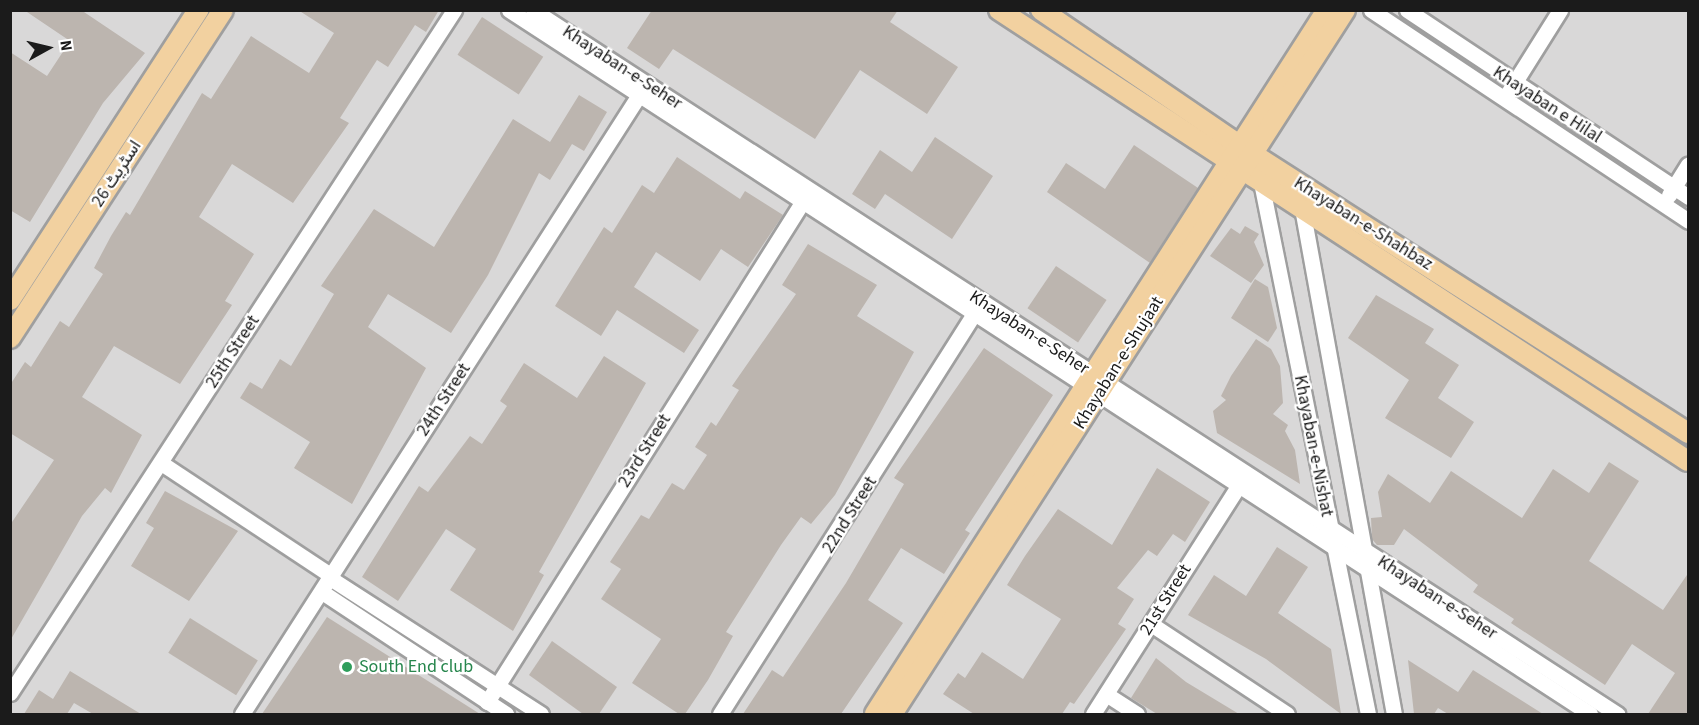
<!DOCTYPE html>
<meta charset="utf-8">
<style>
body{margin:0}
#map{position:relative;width:1699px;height:725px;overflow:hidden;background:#ece9e2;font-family:"Source Sans 3",Vazirmatn,sans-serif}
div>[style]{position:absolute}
.residential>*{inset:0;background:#d9d8d8;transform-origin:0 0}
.building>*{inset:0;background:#bcb5af;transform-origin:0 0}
.roads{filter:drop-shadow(2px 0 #9f9f9f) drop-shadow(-2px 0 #9f9f9f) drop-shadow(0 2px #9f9f9f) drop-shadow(0 -2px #9f9f9f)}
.minor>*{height:15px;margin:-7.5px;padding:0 7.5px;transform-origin:7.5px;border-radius:7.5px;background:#fff}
.major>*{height:20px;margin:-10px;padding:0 10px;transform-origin:10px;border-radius:10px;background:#f2d1a0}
.dots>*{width:16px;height:16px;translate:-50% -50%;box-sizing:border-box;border:3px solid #fff;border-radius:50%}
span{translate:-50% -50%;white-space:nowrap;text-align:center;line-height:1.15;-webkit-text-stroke:4.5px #fff;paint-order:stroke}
.street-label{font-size:18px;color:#1b1b1b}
.leisure-label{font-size:18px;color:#27864d}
.left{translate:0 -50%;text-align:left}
.frame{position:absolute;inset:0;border:12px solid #1b1b1b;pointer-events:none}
.north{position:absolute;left:18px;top:18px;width:60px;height:60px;-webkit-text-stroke:4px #fff;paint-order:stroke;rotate:82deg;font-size:16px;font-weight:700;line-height:24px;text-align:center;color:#1b1b1b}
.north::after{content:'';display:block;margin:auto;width:21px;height:27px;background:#1b1b1b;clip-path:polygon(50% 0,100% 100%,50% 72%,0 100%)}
</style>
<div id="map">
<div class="residential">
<i style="left:10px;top:11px;width:1678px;height:703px"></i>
</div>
<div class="building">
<i style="clip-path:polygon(24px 10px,81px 10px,145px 53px,103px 103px,30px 222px,10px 210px,10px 52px,47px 76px,70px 41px)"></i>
<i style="clip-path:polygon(298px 10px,439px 10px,426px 32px,415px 25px,388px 67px,377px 60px,340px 118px,349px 123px,293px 203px,232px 164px,199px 217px,254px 254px,225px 301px,232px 305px,180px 384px,114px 346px,82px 397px,142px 435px,111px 493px,105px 488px,82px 516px,10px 641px,10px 525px,54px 460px,10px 433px,10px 385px,25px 362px,31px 367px,60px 321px,69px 327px,103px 274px,94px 268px,111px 236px,126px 212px,130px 215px,202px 93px,211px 99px,251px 36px,309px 73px,334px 33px)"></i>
<i style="clip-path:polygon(652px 10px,898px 10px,890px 22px,958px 67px,927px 114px,860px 70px,815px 139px,673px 49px,659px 69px,627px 48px)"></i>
<i style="left:482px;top:17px;width:73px;height:45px;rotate:33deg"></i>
<i style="clip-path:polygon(579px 95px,607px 112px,584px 151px,572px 144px,550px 180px,539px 173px,488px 275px,451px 333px,388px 294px,368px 327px,426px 368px,352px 504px,294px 468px,310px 442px,240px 398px,250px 382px,262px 389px,280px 359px,291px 366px,334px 294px,321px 286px,374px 209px,434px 247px,513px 119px,550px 142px)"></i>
<i style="clip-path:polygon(935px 137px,993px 176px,952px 239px,885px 194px,875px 209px,852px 194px,880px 150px,912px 172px)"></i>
<i style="clip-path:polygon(1134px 145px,1198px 188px,1150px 263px,1047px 192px,1066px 163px,1105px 189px)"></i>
<i style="clip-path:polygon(677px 157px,740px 199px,745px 191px,783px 215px,748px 267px,721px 249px,700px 281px,656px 252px,634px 287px,699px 330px,684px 353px,617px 310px,601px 336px,555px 306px,604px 227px,612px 233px,642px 185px,654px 193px)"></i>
<i style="clip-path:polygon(1245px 226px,1259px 234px,1254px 242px,1264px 265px,1251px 283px,1210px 256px,1231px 228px,1240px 234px)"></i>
<i style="clip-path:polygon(808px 244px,877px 285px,857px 316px,914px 352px,835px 495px,811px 524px,801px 517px,781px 545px,726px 632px,733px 636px,708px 680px,685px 714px,679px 714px,632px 683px,661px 639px,601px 599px,621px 569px,610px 562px,641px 515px,649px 519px,672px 483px,684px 490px,707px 455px,695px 447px,711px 422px,716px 426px,739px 390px,732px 386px,796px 294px,782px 285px)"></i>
<i style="left:1056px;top:266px;width:61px;height:51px;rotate:34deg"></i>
<i style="clip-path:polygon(1255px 279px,1268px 287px,1277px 328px,1268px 342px,1231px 318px)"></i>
<i style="clip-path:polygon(1376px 295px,1434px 329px,1425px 343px,1459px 365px,1438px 398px,1474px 422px,1451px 458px,1385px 418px,1409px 380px,1348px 338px)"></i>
<i style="clip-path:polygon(1256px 339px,1271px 349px,1280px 366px,1283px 403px,1273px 414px,1288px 425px,1285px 431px,1295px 450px,1300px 484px,1217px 433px,1213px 411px,1226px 400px,1221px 396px,1231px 376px)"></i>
<i style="clip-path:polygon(984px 348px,1053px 395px,965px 530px,970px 533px,944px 574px,901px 548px,868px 600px,903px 623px,841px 714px,743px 714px,772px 670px,783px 677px,846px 583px,904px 484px,894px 478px)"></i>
<i style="clip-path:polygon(604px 356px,646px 383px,539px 572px,544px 575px,513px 631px,450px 590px,476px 549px,446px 529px,398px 601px,362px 577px,419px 486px,428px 492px,470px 436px,482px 444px,507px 406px,500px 401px,524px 363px,577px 398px)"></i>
<i style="clip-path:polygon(1609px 462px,1639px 481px,1589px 561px,1663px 610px,1689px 572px,1689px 714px,1648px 714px,1675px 673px,1632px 644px,1605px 685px,1511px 623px,1514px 619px,1473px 592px,1478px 585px,1404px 529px,1394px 545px,1377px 545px,1372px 539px,1371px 518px,1382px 517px,1378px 492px,1388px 474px,1430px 503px,1451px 471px,1522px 518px,1553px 469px,1589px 493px)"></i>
<i style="clip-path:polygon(1157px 468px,1210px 502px,1185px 542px,1173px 534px,1157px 556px,1148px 550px,1117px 588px,1134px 599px,1118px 624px,1126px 629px,1074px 704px,1070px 702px,1062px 714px,974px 714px,943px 694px,958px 673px,965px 678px,982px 652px,1023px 679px,1061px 619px,1007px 585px,1025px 556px,1058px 509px,1112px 545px)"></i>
<i style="clip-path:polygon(165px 491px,238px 531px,189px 601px,131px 566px,154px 528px,146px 523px)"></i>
<i style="clip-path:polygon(1277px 547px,1308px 567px,1278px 613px,1331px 649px,1341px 714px,1266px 659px,1188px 615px,1214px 575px,1246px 596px)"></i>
<i style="clip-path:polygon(327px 617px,480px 714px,262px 714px)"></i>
<i style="left:190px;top:618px;width:80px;height:41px;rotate:32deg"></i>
<i style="clip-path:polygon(552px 641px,617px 687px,599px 714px,583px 714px,529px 675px)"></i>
<i style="clip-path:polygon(1156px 658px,1186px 682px,1239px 714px,1157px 714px,1131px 698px)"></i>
<i style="clip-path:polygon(1408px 660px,1458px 692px,1473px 670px,1543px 714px,1448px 714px,1438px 708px,1434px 714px,1414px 714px)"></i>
<i style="clip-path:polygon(70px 671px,141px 714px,93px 714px,74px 703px,67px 714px,24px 714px,39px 690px,53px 699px)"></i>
</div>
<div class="roads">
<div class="minor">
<i style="left:509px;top:10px;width:1290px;rotate:33.07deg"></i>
<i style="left:533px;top:10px;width:1293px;rotate:33deg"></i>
<i style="left:1371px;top:10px;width:381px;rotate:33.6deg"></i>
<i style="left:1407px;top:10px;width:338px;rotate:33.6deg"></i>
<i style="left:1508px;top:93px;width:98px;rotate:-57.9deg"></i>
<i style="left:1260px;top:177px;width:548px;rotate:78.63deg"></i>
<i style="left:1669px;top:195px;width:36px;rotate:-58deg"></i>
<i style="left:1302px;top:208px;width:514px;rotate:79.7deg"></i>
<i style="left:161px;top:463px;width:205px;rotate:33.5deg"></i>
<i style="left:330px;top:578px;width:251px;rotate:32.8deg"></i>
<i style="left:322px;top:592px;width:221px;rotate:33.5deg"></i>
<i style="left:1151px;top:624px;width:163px;rotate:33.5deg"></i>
<i style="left:10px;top:693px;width:815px;rotate:-56.97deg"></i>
<i style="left:1106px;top:694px;width:37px;rotate:33deg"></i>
<i style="left:487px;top:702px;width:592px;rotate:-57.76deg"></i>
<i style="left:242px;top:714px;width:745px;rotate:-57.33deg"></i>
<i style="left:720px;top:714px;width:476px;rotate:-57.6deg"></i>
<i style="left:1093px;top:714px;width:272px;rotate:-57.5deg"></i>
</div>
<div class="major">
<i style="left:999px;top:10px;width:823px;rotate:33.21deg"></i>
<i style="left:1041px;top:10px;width:241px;rotate:34.3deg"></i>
<i style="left:1240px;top:146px;width:532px;rotate:32.64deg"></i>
<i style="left:10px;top:300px;width:346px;rotate:-57deg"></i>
<i style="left:10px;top:338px;width:391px;rotate:-57deg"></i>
<i style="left:875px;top:714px;width:837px;rotate:-57.3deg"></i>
<i style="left:892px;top:714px;width:837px;rotate:-57.24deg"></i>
</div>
</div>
<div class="dots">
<i style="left:347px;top:667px;background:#2e9e5b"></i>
</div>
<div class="street-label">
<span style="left:622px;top:68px;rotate:33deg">Khayaban-e-Seher</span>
<span style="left:1547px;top:105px;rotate:33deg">Khayaban e Hilal</span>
<span style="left:117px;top:174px;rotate:-57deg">اسٹریٹ 26</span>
<span style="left:1363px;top:224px;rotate:32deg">Khayaban-e-Shahbaz</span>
<span style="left:1029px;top:333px;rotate:33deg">Khayaban-e-Seher</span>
<span style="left:233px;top:352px;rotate:-57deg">25th Street</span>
<span style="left:1119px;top:363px;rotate:-58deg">Khayaban-e-Shujaat</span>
<span style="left:444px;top:400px;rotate:-57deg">24th Street</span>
<span style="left:1313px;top:446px;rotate:79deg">Khayaban-e-Nishat</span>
<span style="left:645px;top:451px;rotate:-58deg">23rd Street</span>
<span style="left:850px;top:515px;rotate:-58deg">22nd Street</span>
<span style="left:1437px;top:598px;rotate:33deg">Khayaban-e-Seher</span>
<span style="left:1166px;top:600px;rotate:-58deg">21st Street</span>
</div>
<div class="leisure-label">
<span class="left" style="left:359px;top:667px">South End club</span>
</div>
<div class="frame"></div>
<div class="north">N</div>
</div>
